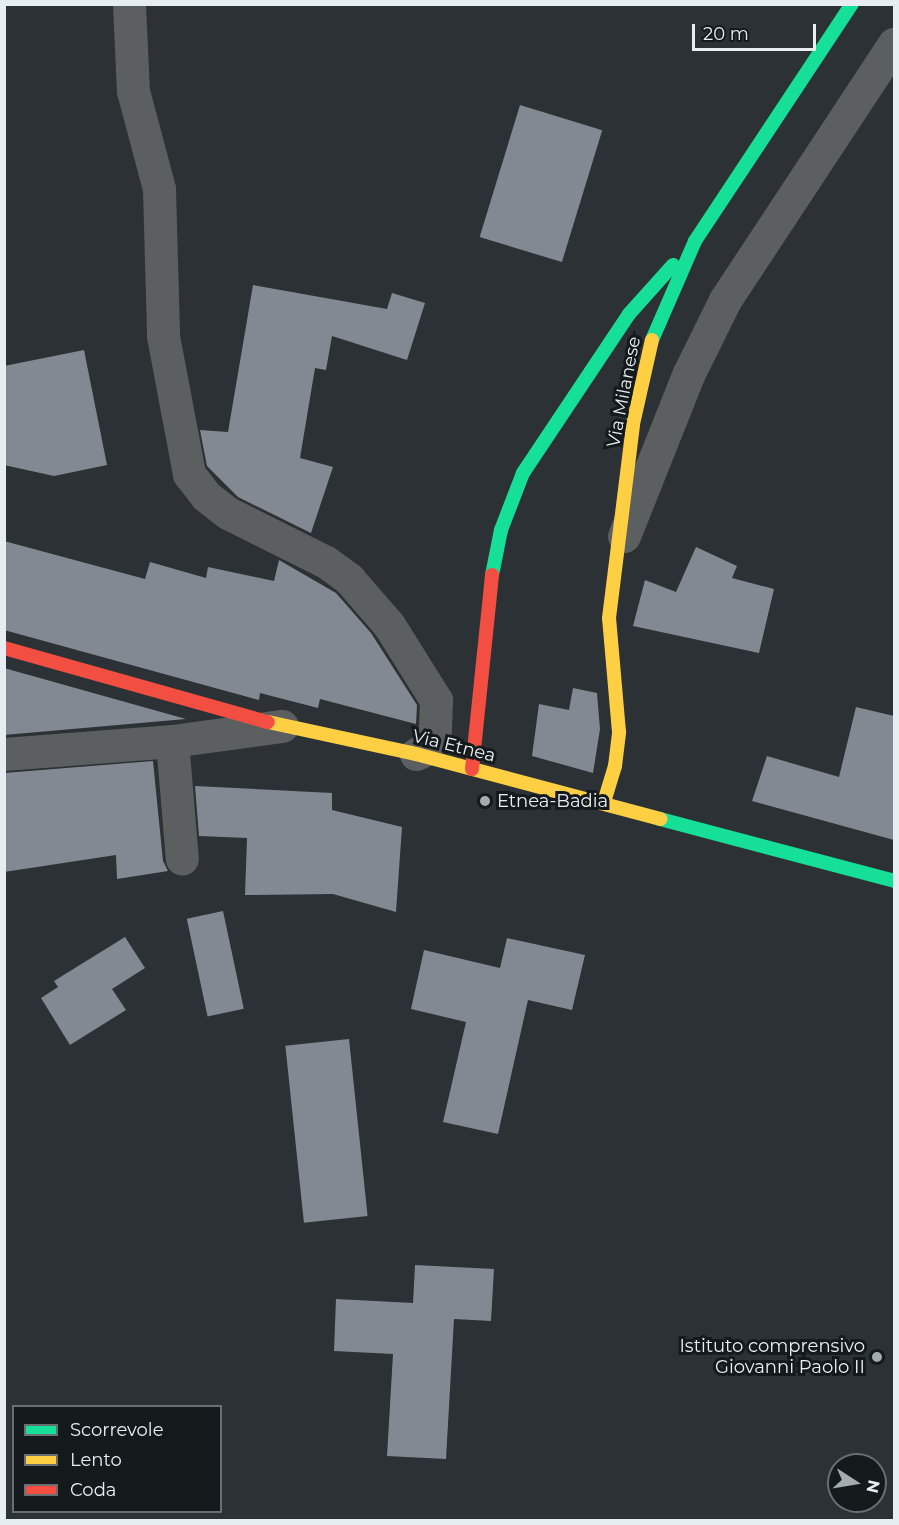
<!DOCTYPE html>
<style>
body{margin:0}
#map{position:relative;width:899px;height:1525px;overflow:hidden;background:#2b3135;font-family:Montserrat,sans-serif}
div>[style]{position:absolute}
.building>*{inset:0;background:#828992;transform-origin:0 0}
.street>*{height:33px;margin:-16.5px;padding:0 16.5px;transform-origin:16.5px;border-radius:16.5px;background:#5c5f60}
.fast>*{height:14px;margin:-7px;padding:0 7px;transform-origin:7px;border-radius:7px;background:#16e098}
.slow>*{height:14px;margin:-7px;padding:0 7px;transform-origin:7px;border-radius:7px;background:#ffcf43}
.jam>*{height:14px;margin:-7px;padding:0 7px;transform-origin:7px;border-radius:7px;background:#f24e42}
.dots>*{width:16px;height:16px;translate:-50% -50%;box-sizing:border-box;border:3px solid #14191c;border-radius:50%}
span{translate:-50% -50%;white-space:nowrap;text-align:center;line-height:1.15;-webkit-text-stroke:6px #14191c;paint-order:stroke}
.street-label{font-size:18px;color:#e6eef2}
.poi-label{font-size:18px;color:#e6eef2}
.left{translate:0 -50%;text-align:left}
.right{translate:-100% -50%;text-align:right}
.frame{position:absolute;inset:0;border:6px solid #e6eef2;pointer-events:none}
.legend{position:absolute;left:12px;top:1405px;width:210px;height:108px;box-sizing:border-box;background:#14191c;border:2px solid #686e72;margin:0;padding:8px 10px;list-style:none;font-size:18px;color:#e6eef2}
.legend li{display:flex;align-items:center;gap:12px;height:30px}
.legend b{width:30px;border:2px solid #686e72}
.north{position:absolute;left:827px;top:1453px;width:60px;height:60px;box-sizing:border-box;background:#14191c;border:2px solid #686e72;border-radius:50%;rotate:102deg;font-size:16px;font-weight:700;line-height:24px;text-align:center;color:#e6eef2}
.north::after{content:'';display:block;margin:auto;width:21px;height:27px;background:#a5acb0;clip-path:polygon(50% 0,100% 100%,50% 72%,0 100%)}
.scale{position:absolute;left:692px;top:24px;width:124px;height:27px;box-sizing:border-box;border:3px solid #e6eef2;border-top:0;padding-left:8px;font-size:18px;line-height:21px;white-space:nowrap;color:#e6eef2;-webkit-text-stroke:4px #14191c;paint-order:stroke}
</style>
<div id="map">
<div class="building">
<i style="left:520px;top:105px;width:86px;height:138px;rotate:17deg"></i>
<i style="clip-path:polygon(253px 285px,387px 309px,392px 293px,425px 303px,407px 360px,332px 336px,326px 370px,315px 368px,300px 458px,333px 467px,311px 533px,238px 497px,207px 466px,200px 430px,228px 432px)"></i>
<i style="clip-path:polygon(84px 350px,107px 465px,54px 476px,4px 465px,4px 366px)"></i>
<i style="clip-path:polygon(4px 541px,145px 579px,150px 562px,206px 578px,208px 567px,274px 581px,279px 560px,336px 593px,371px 633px,417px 705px,416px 724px,320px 699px,318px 708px,260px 693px,259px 700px,4px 630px)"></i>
<i style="clip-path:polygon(696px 547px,737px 566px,732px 578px,774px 589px,759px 653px,633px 626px,645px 580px,676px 592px)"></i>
<i style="clip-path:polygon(4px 668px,186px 719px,4px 735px)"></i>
<i style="clip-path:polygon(573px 688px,597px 693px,600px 729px,593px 773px,532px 756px,539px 704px,569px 710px)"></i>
<i style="clip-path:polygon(856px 707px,894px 716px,894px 840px,752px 801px,767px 756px,839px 777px)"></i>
<i style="clip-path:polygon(153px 761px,163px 861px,168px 871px,117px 879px,116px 855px,4px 872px,4px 773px)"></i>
<i style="clip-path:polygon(195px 786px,332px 793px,332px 810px,402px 827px,396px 912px,333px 894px,245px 895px,247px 838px,199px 836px)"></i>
<i style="left:223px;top:911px;width:100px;height:37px;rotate:78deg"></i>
<i style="clip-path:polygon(125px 937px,145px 968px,112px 989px,126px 1010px,70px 1045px,41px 998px,58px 987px,54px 981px)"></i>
<i style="clip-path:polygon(507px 938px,585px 955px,572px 1010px,528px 1000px,498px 1134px,443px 1122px,466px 1022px,411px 1009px,424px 950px,500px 968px)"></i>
<i style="left:349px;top:1039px;width:178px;height:64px;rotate:84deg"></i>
<i style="clip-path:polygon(415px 1265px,494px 1269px,491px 1321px,454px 1319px,446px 1459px,387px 1456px,393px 1354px,334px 1351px,336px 1299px,413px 1303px)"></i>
</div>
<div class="street">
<i style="left:129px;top:4px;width:87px;rotate:87.4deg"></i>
<i style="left:133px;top:91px;width:101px;rotate:75.1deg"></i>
<i style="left:159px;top:189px;width:147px;rotate:88.4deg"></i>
<i style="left:163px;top:336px;width:140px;rotate:79.3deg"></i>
<i style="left:189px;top:474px;width:28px;rotate:52deg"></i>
<i style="left:206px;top:496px;width:28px;rotate:38deg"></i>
<i style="left:228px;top:513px;width:110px;rotate:26.6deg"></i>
<i style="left:326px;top:562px;width:29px;rotate:36deg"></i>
<i style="left:349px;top:579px;width:61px;rotate:49deg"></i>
<i style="left:389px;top:625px;width:89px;rotate:57.9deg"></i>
<i style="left:436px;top:700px;width:29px;rotate:92deg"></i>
<i style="left:435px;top:729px;width:24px;rotate:118deg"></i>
<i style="left:424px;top:750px;width:9px;rotate:153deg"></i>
<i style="left:624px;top:536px;width:175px;rotate:-68.3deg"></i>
<i style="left:689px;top:373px;width:81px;rotate:-63.7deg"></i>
<i style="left:725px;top:300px;width:307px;rotate:-56.6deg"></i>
<i style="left:172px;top:741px;width:118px;rotate:85.2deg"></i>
<i style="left:4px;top:754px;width:169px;rotate:-4.4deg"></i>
<i style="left:172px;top:741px;width:111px;rotate:-7.8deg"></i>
</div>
<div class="fast">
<i style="left:652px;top:340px;width:108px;rotate:-66.5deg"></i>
<i style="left:695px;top:241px;width:284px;rotate:-56.5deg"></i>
<i style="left:492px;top:575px;width:46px;rotate:-78.7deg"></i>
<i style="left:501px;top:530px;width:61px;rotate:-68.9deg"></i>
<i style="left:523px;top:473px;width:191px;rotate:-56.3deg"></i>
<i style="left:629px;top:314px;width:66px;rotate:-48.1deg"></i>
<i style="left:660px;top:819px;width:242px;rotate:14.8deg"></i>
</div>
<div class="slow">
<i style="left:268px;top:722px;width:151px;rotate:12.2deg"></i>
<i style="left:416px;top:754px;width:253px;rotate:14.9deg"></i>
<i style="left:604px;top:802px;width:38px;rotate:-73deg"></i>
<i style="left:615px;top:766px;width:34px;rotate:-83deg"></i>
<i style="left:619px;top:732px;width:114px;rotate:-95deg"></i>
<i style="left:609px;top:618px;width:195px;rotate:-82.9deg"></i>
<i style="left:633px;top:424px;width:86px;rotate:-77.3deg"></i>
</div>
<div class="jam">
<i style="left:4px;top:648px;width:274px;rotate:15.7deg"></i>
<i style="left:472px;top:769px;width:195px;rotate:-84.1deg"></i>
</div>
<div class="dots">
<i style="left:485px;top:801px;background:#a5acb0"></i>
<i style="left:877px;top:1357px;background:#a5acb0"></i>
</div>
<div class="street-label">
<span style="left:624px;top:392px;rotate:-79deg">Via Milanese</span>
<span style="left:454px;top:746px;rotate:14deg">Via Etnea</span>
</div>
<div class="poi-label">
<span class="left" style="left:497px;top:801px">Etnea-Badia</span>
<span class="right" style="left:865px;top:1357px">Istituto comprensivo<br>Giovanni Paolo II</span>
</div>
<div class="frame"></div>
<ul class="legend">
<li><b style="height:8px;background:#16e098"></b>Scorrevole</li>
<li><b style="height:8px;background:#ffcf43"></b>Lento</li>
<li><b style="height:8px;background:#f24e42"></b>Coda</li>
</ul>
<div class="north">N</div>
<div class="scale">20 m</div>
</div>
